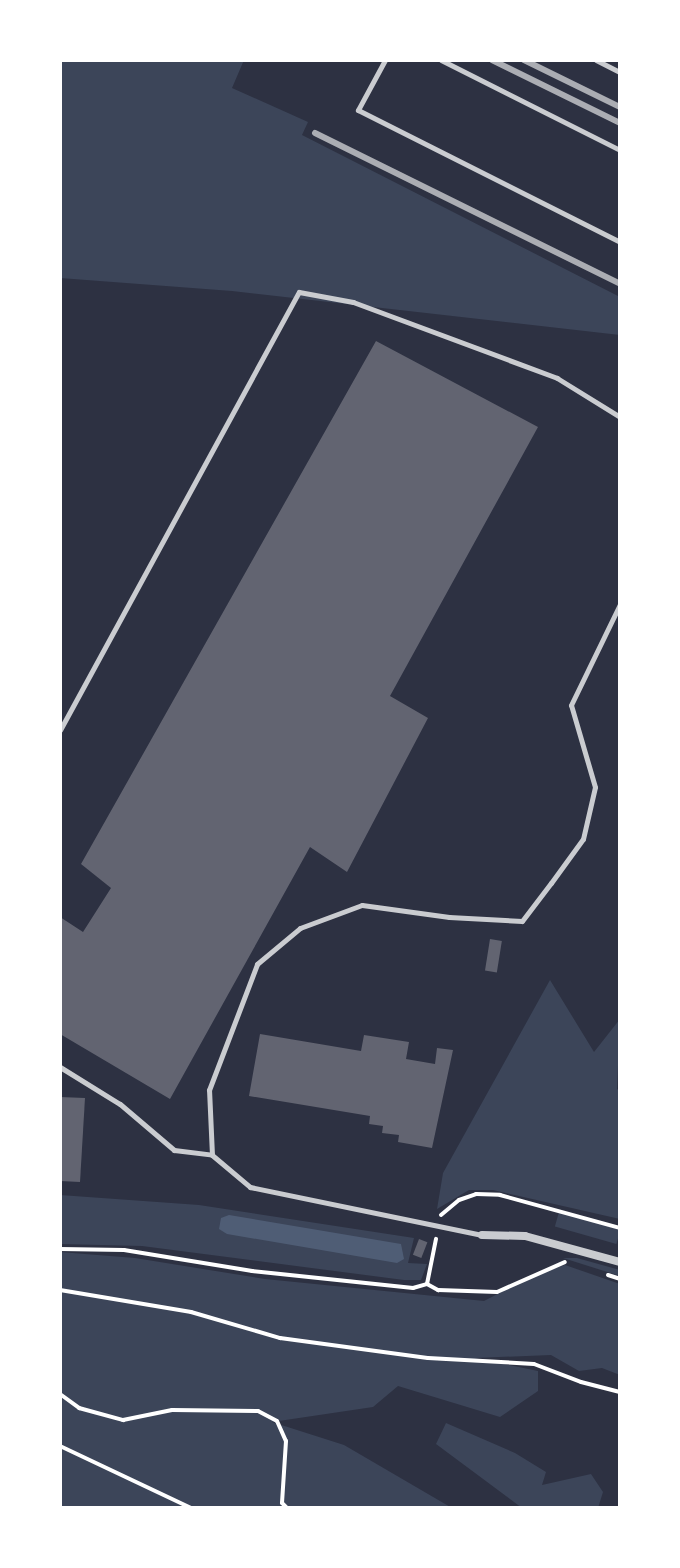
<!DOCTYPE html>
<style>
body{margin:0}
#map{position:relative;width:680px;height:1568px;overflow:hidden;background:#2d3142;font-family:"PT Sans Narrow",sans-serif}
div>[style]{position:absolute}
.green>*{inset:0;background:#3c4559;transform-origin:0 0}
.water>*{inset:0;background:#4f5d75}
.building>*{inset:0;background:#626471;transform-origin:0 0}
.path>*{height:4px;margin:-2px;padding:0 2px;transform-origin:2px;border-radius:2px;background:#fff}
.service>*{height:5px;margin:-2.5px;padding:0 2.5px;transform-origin:2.5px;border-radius:2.5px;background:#caccd0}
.minor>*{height:8px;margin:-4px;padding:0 4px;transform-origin:4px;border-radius:4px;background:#caccd0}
.rail>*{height:6px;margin:-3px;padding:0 3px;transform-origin:3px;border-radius:3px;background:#abadb3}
span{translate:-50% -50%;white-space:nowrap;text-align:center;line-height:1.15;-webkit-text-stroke:8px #fff;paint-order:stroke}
.frame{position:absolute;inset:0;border:62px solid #fff;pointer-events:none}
</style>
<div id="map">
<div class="green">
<i style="clip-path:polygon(60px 60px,244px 60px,232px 88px,308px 122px,302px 135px,620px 297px,620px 335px,232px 291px,60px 278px)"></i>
<i style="clip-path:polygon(550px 980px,594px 1052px,620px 1019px,617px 1089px,620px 1091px,620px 1219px,493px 1190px,469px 1190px,437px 1209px,443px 1173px)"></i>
<i style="clip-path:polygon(60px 1195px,199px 1205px,414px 1238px,408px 1263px,427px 1264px,421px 1280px,404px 1280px,142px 1246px,60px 1244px)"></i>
<i style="left:559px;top:1212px;width:64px;height:15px;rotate:16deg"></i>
<i style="clip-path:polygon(60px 1252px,135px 1258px,265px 1279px,484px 1301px,530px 1277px,565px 1265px,620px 1284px,620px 1375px,602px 1368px,579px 1371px,551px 1355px,475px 1358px,538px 1371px,538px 1391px,500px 1417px,398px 1386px,373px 1407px,272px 1422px,344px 1445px,452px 1508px,60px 1508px)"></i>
<i style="clip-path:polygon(563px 1258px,577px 1258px,620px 1270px,620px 1276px)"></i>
<i style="clip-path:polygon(446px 1423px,515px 1453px,546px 1472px,542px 1485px,591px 1474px,603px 1492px,598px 1508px,522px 1508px,436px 1444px)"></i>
</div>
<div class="water">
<i style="clip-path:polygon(229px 1215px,401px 1244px,404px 1259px,397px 1263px,227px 1234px,219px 1229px,221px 1218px)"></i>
</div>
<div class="building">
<i style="clip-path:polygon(376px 341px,538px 427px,390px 696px,428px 718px,347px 872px,310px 847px,170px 1099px,60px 1034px,60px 917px,83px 932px,111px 888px,81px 864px)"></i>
<i style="left:490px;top:939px;width:12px;height:32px;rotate:9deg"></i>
<i style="clip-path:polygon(260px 1034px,361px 1051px,364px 1035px,409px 1042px,406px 1059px,435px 1064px,437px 1048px,453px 1050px,432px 1148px,398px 1142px,399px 1135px,382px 1133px,383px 1126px,369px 1124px,370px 1116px,249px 1096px)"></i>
<i style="clip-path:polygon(60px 1097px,85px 1098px,80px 1182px,60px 1181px)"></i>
<i style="left:419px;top:1239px;width:9px;height:17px;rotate:21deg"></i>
</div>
<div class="path">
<i style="left:441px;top:1215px;width:23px;rotate:-40deg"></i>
<i style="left:459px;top:1200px;width:18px;rotate:-19deg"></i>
<i style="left:476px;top:1194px;width:24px;rotate:2deg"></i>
<i style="left:500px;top:1195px;width:124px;rotate:15.4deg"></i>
<i style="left:60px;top:1249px;width:64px;rotate:0.9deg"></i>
<i style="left:124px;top:1250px;width:130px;rotate:9.3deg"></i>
<i style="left:252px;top:1271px;width:162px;rotate:6deg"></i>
<i style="left:413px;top:1288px;width:15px;rotate:-16deg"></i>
<i style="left:427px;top:1284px;width:13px;rotate:29deg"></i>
<i style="left:438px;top:1290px;width:59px;rotate:1.9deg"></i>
<i style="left:497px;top:1292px;width:74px;rotate:-23.8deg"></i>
<i style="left:608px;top:1275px;width:13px;rotate:18deg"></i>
<i style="left:427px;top:1284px;width:46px;rotate:-78.7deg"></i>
<i style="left:60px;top:1290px;width:133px;rotate:9.5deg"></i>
<i style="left:191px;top:1312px;width:93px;rotate:16.3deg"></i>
<i style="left:280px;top:1338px;width:149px;rotate:7.7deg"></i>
<i style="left:428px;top:1358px;width:106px;rotate:3.2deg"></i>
<i style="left:534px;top:1364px;width:50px;rotate:21deg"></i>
<i style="left:581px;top:1382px;width:40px;rotate:14.4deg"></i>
<i style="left:60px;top:1394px;width:24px;rotate:36deg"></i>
<i style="left:79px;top:1408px;width:46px;rotate:15.3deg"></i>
<i style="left:123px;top:1420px;width:50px;rotate:-11.5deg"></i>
<i style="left:172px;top:1410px;width:86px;rotate:0.7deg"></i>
<i style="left:258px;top:1411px;width:21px;rotate:28deg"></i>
<i style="left:277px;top:1421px;width:22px;rotate:66deg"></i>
<i style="left:286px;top:1441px;width:62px;rotate:93.7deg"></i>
<i style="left:282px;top:1503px;width:7px;rotate:45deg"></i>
<i style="left:60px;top:1446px;width:145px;rotate:25.3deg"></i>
</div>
<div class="service">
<i style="left:385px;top:60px;width:57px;rotate:118.4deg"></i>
<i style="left:358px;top:110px;width:293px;rotate:26.7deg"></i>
<i style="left:441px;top:60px;width:200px;rotate:26.7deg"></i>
<i style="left:596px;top:60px;width:27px;rotate:27deg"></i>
<i style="left:60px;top:730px;width:499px;rotate:-61.4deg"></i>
<i style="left:299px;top:292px;width:55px;rotate:10.5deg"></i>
<i style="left:353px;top:302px;width:218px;rotate:20.4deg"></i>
<i style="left:557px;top:378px;width:74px;rotate:31.8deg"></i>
<i style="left:60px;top:1067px;width:70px;rotate:31.7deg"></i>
<i style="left:120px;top:1104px;width:71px;rotate:40.4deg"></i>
<i style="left:174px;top:1150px;width:38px;rotate:7deg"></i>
<i style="left:212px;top:1155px;width:50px;rotate:40.1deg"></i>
<i style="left:250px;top:1187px;width:237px;rotate:11.7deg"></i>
<i style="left:212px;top:1155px;width:65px;rotate:-92.6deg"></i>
<i style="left:209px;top:1090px;width:135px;rotate:-69.1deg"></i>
<i style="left:257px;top:964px;width:56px;rotate:-39.9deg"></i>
<i style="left:300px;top:928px;width:66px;rotate:-20.4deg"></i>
<i style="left:362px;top:905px;width:88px;rotate:7.9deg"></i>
<i style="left:449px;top:917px;width:73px;rotate:3.1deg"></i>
<i style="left:522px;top:921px;width:48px;rotate:-52.7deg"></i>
<i style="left:551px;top:883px;width:54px;rotate:-54deg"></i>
<i style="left:583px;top:839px;width:53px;rotate:-77deg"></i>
<i style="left:595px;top:787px;width:85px;rotate:-106.3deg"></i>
<i style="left:571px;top:705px;width:112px;rotate:-64.1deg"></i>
</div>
<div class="minor">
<i style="left:482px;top:1235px;width:43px;rotate:1.3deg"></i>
<i style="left:525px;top:1236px;width:98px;rotate:15.3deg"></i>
</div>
<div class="rail">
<i style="left:492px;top:60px;width:143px;rotate:26.2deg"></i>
<i style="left:524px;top:60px;width:107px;rotate:26.1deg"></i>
<i style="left:315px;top:133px;width:340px;rotate:26.3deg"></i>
</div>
<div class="frame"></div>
</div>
